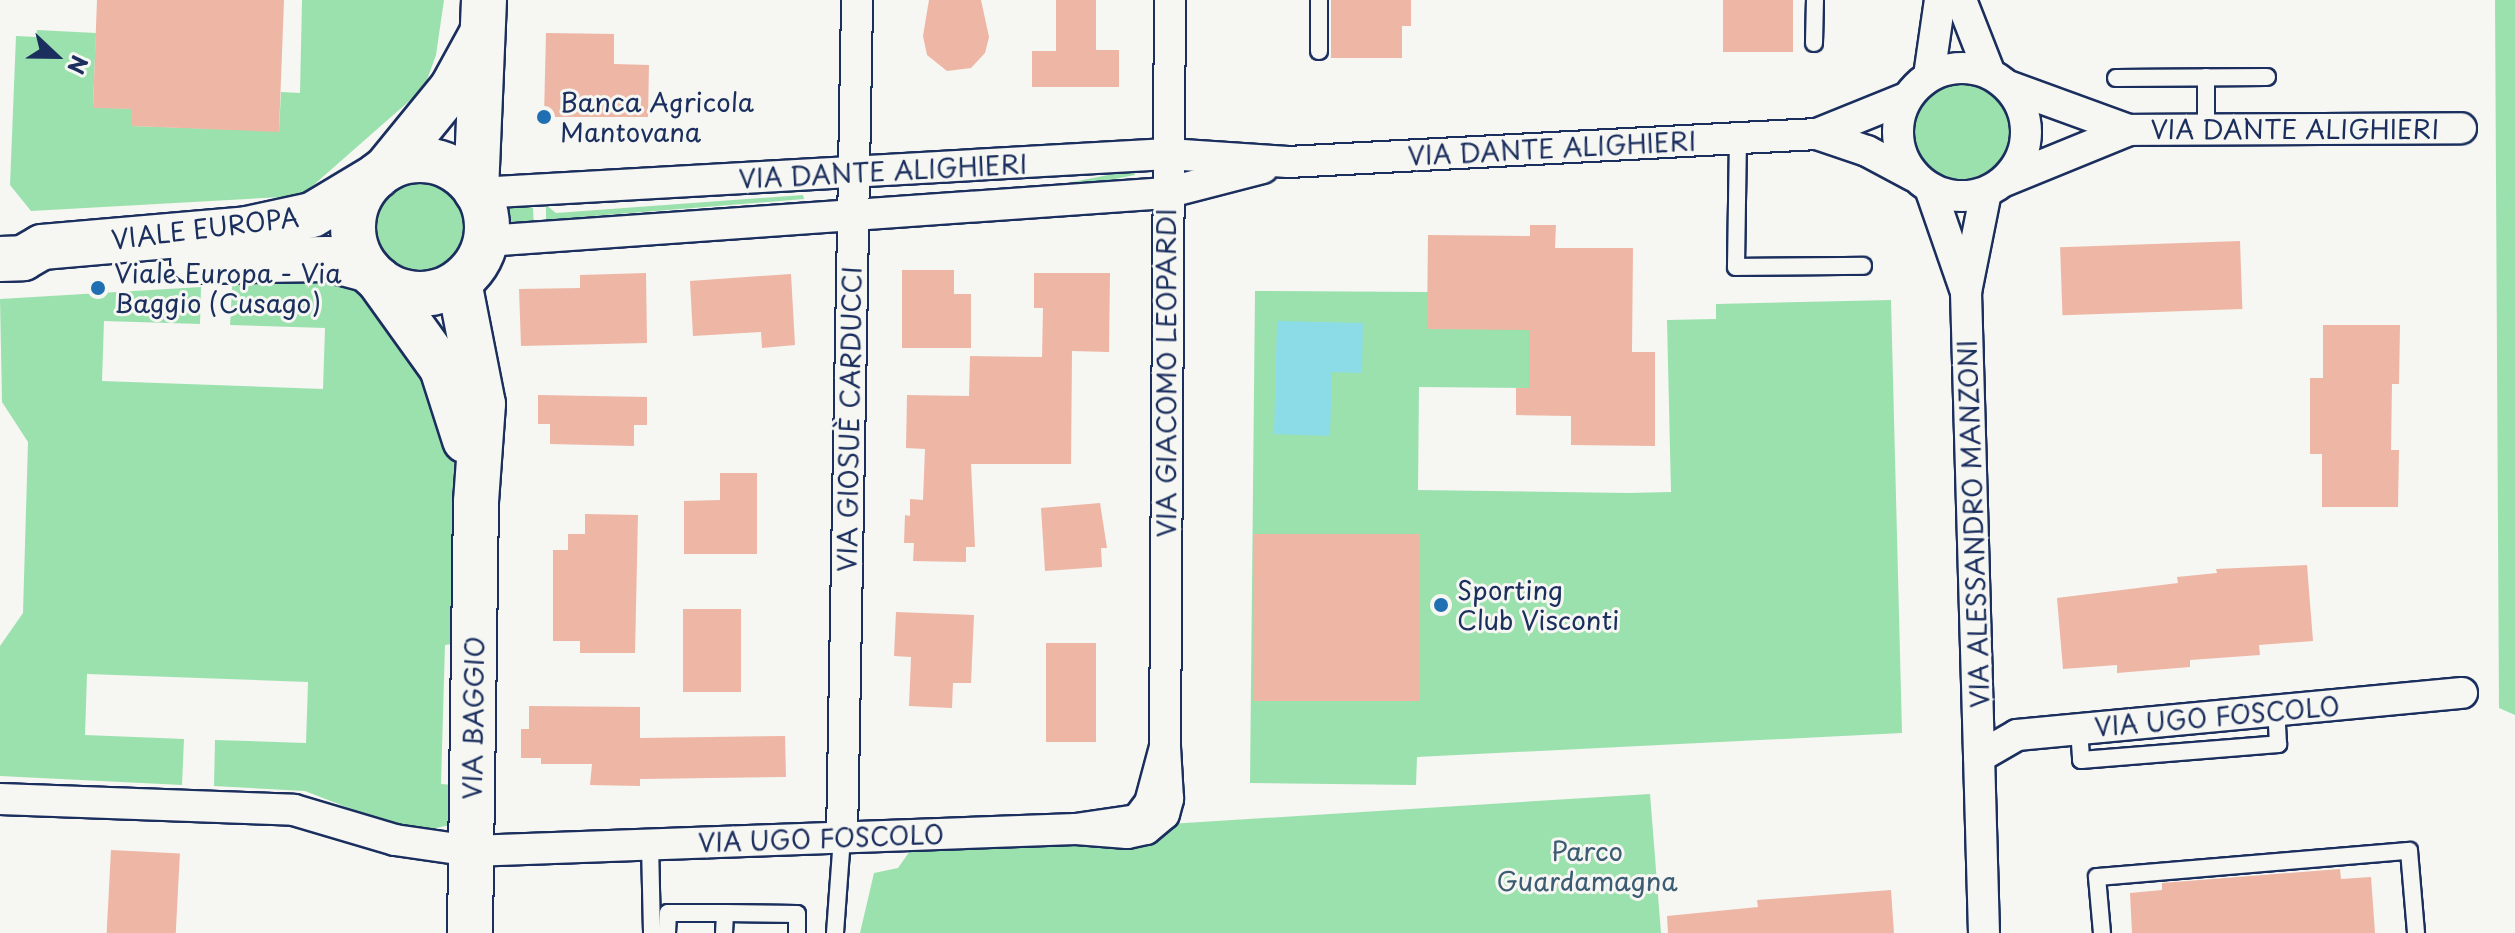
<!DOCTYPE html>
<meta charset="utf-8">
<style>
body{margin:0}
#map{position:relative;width:2515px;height:933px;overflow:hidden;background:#f6f6f2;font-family:"Playpen Sans",sans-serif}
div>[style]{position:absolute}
.green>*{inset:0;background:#9be1ae;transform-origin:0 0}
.round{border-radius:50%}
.water>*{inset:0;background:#8cdce8}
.building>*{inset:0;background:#eeb6a5;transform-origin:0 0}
.roads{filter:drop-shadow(2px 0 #1b2f5e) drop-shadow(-2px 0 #1b2f5e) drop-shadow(0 2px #1b2f5e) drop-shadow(0 -2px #1b2f5e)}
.lane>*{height:16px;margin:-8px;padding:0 8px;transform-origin:8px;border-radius:8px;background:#f6f6f2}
.street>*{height:30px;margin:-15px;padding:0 15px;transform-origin:15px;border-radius:15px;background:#f6f6f2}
.street>.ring{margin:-15px;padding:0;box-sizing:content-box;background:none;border:30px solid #f6f6f2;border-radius:50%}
.secondary>*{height:44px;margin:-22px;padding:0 22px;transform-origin:22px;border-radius:22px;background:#f6f6f2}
.secondary>.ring{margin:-22px;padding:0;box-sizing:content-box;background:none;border:44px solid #f6f6f2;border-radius:50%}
.dots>*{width:22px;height:22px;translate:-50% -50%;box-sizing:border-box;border:4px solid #f6f6f2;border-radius:50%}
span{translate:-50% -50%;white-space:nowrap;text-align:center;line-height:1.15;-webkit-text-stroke:6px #f6f6f2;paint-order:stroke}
.poi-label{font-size:26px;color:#1b2f5e}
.left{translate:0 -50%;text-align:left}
.street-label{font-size:26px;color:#1b2f5e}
.park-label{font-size:26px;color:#3b5c72}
.north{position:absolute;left:16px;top:16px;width:80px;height:80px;-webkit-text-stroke:6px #f6f6f2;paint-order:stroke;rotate:112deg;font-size:22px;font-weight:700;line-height:32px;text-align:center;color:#1b2f5e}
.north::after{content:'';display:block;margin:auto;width:28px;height:36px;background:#1b2f5e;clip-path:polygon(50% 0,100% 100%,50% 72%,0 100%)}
</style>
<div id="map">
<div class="green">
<i style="clip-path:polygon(302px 0,444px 0,436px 55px,424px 88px,301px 196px,31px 211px,10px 185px,16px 36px,36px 37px,37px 30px,96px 33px,93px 107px,132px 109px,132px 126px,279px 131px,281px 92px,300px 93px)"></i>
<i style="clip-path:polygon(2495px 0,2515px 0,2515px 715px,2499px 708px)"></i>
<i class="round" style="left:1913px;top:81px;width:98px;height:98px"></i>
<i style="left:1134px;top:170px;width:5px;height:252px;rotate:79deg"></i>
<i class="round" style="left:371px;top:177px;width:98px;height:98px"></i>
<i style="clip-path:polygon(803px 195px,804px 199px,556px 219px,546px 229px,546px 205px,556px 213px)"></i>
<i style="clip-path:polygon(506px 203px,533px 208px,534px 228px,507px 232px)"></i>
<i style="clip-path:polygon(296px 268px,349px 286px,394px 324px,432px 372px,453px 449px,458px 510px,458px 643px,445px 645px,441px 784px,454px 785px,450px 825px,413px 833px,305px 791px,214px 786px,215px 740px,306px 743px,308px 682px,87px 674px,85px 735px,184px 739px,182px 785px,0 776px,0 646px,23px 613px,28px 442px,2px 402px,0 299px,201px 287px,200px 324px,104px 321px,102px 381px,323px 389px,325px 328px,230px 325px,233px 273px)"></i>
<i style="clip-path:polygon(1255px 291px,1428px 292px,1529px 329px,1529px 388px,1419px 387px,1418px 490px,1628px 493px,1671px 492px,1667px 320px,1716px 319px,1716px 304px,1891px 300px,1902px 733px,1417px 757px,1416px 785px,1250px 783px)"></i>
<i style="clip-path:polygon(1650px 794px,1661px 933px,860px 933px,874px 873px,898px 868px,912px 848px,1169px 824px)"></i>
</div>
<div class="water">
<i style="clip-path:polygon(1277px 321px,1363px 323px,1362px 373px,1332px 372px,1330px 436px,1274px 434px)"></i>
</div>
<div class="building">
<i style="clip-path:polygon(97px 0,284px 0,279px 132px,132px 126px,132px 109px,93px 108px)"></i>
<i style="clip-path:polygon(929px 0,981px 0,989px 37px,985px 53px,971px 68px,947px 71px,927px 55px,923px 36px)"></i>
<i style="clip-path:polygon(1056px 0,1096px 0,1096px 50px,1119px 50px,1119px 87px,1032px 87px,1032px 51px,1056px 51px)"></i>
<i style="clip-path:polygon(1331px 0,1411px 0,1411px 26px,1402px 26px,1402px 58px,1331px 58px)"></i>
<i style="left:1723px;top:0;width:70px;height:52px"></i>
<i style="clip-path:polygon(546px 33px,614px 34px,614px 64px,649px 65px,648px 117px,544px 117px)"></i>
<i style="clip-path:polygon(1530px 225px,1556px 225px,1555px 248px,1633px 248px,1632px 352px,1655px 352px,1655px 446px,1571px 445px,1571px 416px,1516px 415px,1516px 388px,1529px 388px,1529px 330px,1427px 329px,1428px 235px,1530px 236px)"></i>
<i style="left:2240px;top:241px;width:68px;height:180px;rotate:88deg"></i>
<i style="clip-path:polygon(902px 270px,954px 270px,954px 294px,971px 294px,971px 348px,902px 348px)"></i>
<i style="clip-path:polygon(646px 273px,647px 343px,521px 346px,519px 289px,580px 288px,580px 275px)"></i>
<i style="clip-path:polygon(1034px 273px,1110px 273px,1109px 352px,1072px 351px,1071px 464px,971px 464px,975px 547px,966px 547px,966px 562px,913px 561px,914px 543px,904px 543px,905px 515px,910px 516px,910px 499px,923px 500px,925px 449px,906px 448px,907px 395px,969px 396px,970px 356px,1042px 357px,1043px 308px,1034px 308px)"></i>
<i style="clip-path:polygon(791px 274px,795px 345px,762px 348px,761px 332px,693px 336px,690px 281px)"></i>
<i style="clip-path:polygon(2323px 325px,2400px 325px,2399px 384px,2392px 384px,2391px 450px,2399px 450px,2398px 507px,2322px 507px,2322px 454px,2310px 454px,2310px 378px,2323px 378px)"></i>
<i style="clip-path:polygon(538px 395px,647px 397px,647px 425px,634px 425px,634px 446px,550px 444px,550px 424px,538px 424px)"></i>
<i style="clip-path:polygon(720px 473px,757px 473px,757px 554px,684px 554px,684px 501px,720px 500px)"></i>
<i style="clip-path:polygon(1100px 503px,1107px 548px,1101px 548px,1102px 567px,1045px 571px,1041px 508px)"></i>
<i style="clip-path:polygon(585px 514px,638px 515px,635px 653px,580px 653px,580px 641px,553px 641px,553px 550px,568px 550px,568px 534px,585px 534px)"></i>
<i style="left:1253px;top:534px;width:166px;height:167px"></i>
<i style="clip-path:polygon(2307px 565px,2313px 641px,2259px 645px,2260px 655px,2190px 660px,2190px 667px,2117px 673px,2117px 665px,2063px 669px,2057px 598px,2178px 583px,2177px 577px,2217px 573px,2216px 569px)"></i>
<i style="left:683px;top:609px;width:58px;height:83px"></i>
<i style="clip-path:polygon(896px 612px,974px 615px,971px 683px,953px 683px,952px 708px,909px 706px,911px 657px,894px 656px)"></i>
<i style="left:1046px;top:643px;width:50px;height:99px"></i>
<i style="clip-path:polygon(529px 706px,640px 707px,640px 738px,785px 736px,786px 777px,640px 779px,640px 786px,590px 785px,592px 764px,541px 764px,541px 758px,521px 758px,521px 729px,529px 729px)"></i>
<i style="left:111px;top:850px;width:69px;height:83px;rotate:3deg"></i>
<i style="clip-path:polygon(2340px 869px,2341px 879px,2371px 877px,2375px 933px,2132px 933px,2130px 893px,2162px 890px,2162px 883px)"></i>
<i style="clip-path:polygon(1891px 890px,1894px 933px,1668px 933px,1667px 916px,1758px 907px,1757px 900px)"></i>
</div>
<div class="roads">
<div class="lane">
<i style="left:1814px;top:43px;width:43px;rotate:-88.7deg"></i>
<i style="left:1319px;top:51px;width:51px;rotate:-90deg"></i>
<i style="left:2206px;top:77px;width:52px;rotate:90deg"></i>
<i style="left:2116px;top:78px;width:151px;rotate:-0.4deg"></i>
<i style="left:1738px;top:138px;width:129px;rotate:90.9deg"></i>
<i style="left:1736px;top:267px;width:127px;rotate:-0.5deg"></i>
<i style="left:2079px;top:729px;width:31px;rotate:86deg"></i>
<i style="left:2081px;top:760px;width:198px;rotate:-4.6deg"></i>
<i style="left:2278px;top:744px;width:33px;rotate:-93deg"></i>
<i style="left:650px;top:844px;width:89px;rotate:88.7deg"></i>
<i style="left:667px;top:933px;width:20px;rotate:-87deg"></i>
<i style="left:668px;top:913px;width:57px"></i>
<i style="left:724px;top:933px;width:20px;rotate:-87deg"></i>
<i style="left:725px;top:913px;width:72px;rotate:0.8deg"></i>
<i style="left:797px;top:914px;width:19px;rotate:90deg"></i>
<i style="left:835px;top:933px;width:95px;rotate:-85.8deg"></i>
<i style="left:2102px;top:933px;width:56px;rotate:-95.1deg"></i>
<i style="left:2097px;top:877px;width:313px;rotate:-4.8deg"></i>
<i style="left:2409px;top:851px;width:82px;rotate:85.1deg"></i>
</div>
<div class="street">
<i style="left:1961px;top:0;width:79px;rotate:68.6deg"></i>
<i class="ring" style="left:1898px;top:68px;width:98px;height:98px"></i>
<i style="left:1929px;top:76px;width:77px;rotate:-81.8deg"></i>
<i style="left:2008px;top:86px;width:129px;rotate:20deg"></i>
<i style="left:2129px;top:130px;width:332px;rotate:-0.3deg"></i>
<i style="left:1817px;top:134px;width:53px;rotate:18.8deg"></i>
<i style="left:1867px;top:151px;width:53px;rotate:28deg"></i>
<i style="left:2004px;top:181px;width:135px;rotate:-22.2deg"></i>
<i style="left:1930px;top:188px;width:110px;rotate:70.9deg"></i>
<i style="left:478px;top:193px;width:691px;rotate:-3.24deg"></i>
<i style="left:1168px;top:154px;width:120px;rotate:3.8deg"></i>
<i style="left:1288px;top:162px;width:530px;rotate:-3.03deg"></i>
<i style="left:1817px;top:134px;width:96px;rotate:-22deg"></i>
<i style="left:486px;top:241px;width:682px;rotate:-4.04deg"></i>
<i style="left:1166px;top:193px;width:100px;rotate:-14.5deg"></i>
<i style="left:1165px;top:747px;width:747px;rotate:-89.62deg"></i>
<i style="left:1979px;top:757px;width:44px;rotate:-30.1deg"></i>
<i style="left:2017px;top:735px;width:447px;rotate:-5.4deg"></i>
<i style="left:0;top:799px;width:294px;rotate:2.1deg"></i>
<i style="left:294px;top:810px;width:105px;rotate:16.5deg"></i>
<i style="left:395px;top:840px;width:77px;rotate:8.2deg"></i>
<i style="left:471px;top:851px;width:605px;rotate:-2.08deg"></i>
<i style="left:1076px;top:829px;width:51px;rotate:4.5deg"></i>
<i style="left:1127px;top:833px;width:19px;rotate:-12deg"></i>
<i style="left:1146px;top:829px;width:23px;rotate:-40deg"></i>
<i style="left:1164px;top:814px;width:16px;rotate:-75deg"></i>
<i style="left:1168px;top:799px;width:52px;rotate:-93.3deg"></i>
<i style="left:1165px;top:747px;width:58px;rotate:105deg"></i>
<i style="left:1150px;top:803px;width:21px;rotate:127deg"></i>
<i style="left:1137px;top:820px;width:62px;rotate:171.6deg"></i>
<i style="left:842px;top:838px;width:838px;rotate:-88.97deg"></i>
<i style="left:1984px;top:933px;width:641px;rotate:-91.61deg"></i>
<i style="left:1966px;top:292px;width:102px;rotate:-78.7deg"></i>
</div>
<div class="secondary">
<i class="ring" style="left:353px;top:160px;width:90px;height:90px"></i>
<i style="left:386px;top:169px;width:104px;rotate:-50.8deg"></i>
<i style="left:452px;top:88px;width:58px;rotate:-61.2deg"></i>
<i style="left:476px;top:191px;width:191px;rotate:-87.6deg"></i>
<i style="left:0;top:259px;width:23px;rotate:-2deg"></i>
<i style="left:23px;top:258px;width:22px;rotate:-30deg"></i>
<i style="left:42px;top:247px;width:206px;rotate:-5deg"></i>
<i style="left:247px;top:229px;width:66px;rotate:-12.2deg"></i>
<i style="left:312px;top:215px;width:76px;rotate:-31deg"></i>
<i style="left:193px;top:261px;width:135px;rotate:-0.8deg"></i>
<i style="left:328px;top:259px;width:42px;rotate:15deg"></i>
<i style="left:378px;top:279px;width:110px;rotate:54.3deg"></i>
<i style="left:442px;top:368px;width:76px;rotate:72.3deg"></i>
<i style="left:459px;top:282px;width:124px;rotate:78.9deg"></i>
<i style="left:483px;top:404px;width:98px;rotate:94.1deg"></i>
<i style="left:476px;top:502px;width:431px;rotate:90.8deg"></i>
</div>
</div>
<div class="dots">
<i style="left:544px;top:117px;background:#1f6fb2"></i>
<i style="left:98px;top:288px;background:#1f6fb2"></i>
<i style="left:1441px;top:605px;background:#1f6fb2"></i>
</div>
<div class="poi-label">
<span class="left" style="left:560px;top:117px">Banca Agricola<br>Mantovana</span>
<span class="left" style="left:114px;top:288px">Viale Europa - Via<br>Baggio (Cusago)</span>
<span class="left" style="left:1457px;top:605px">Sporting<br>Club Visconti</span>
</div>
<div class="street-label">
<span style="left:2295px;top:129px">VIA DANTE ALIGHIERI</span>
<span style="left:1552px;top:148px;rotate:-3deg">VIA DANTE ALIGHIERI</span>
<span style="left:883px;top:171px;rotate:-3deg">VIA DANTE ALIGHIERI</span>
<span style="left:205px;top:228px;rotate:-7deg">VIALE EUROPA</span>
<span style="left:1166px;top:373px;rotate:-90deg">VIA GIACOMO LEOPARDI</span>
<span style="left:849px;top:419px;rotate:-89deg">VIA GIOSUÈ CARDUCCI</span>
<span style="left:1973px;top:524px;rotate:-92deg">VIA ALESSANDRO MANZONI</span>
<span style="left:2217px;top:716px;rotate:-5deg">VIA UGO FOSCOLO</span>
<span style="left:473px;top:718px;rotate:-89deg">VIA BAGGIO</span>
<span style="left:821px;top:838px;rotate:-2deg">VIA UGO FOSCOLO</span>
</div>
<div class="park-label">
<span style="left:1587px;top:866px">Parco<br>Guardamagna</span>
</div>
<div class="north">N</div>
</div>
